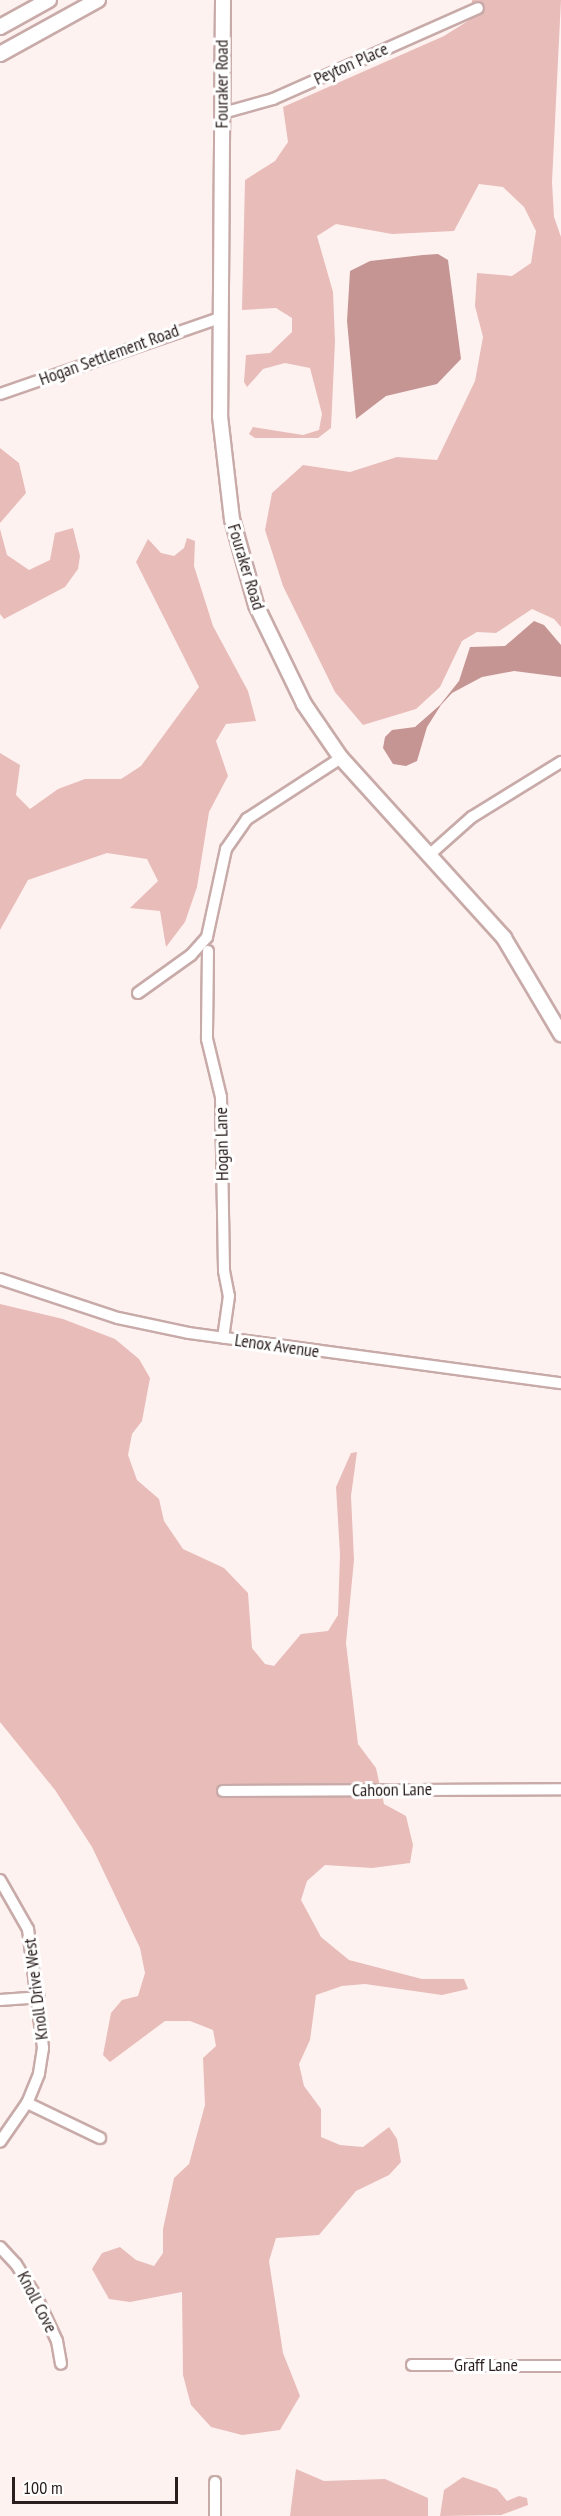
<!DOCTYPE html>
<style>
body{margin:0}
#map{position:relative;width:561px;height:2516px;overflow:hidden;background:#fef2f1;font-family:"PT Sans Narrow",sans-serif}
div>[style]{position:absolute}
.green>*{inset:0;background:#e8bcb9}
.water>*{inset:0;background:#c59593}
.roads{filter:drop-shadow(2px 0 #c8aba9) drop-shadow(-2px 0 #c8aba9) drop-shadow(0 2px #c8aba9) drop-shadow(0 -2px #c8aba9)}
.minor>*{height:10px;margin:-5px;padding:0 5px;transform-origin:5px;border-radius:5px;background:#fff}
.major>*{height:14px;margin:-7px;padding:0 7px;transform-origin:7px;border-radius:7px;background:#fff}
span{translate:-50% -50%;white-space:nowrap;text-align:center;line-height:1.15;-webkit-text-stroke:6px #fff;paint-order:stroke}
.street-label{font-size:18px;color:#291e1d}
.scale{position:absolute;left:12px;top:2477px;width:166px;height:27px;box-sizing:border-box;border:3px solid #291e1d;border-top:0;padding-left:8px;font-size:18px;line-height:21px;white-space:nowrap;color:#291e1d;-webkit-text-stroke:4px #fff;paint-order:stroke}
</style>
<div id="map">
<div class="green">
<i style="clip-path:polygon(472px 0,561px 0,552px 182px,554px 217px,561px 237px,561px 627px,554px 619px,532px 609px,496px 633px,477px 632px,462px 641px,440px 687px,416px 709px,363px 725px,335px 692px,283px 586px,265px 530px,272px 493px,303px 465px,350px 472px,397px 457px,437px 460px,475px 381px,483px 337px,475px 306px,477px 273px,512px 276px,531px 263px,536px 231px,524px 207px,503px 187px,479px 184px,454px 231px,392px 234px,336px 224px,317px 236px,333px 292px,335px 341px,331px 428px,318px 438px,255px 438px,249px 434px,253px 427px,303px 435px,319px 430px,322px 414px,310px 368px,285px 363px,263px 369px,247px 387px,244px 382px,246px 355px,270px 353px,292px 332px,292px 318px,276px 308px,242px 310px,245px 180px,275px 161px,288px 142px,283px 107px,444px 36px,471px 19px)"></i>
<i style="clip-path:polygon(0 448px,19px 463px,26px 493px,0 523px)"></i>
<i style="clip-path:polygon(73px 528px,80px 556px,78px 569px,65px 587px,4px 619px,0 614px,0 529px,7px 555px,29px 570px,50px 560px,55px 533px)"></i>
<i style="clip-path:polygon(187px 538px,195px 541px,194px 566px,213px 626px,248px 691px,256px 721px,226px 724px,216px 741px,228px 776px,209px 812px,197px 887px,185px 922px,166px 947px,160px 911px,130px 908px,158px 881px,147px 859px,107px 853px,28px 880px,0 930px,0 753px,20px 765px,16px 795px,30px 809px,58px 789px,85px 779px,121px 779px,141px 766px,199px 687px,136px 562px,148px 539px,161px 553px,174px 556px,184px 548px)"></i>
<i style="clip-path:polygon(0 1304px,63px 1319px,115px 1339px,139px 1359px,150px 1378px,142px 1421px,132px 1434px,128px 1455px,137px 1480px,159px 1499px,164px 1521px,183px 1549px,224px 1568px,248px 1593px,252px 1648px,265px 1664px,274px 1666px,301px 1634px,328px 1631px,338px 1615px,340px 1554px,336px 1487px,351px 1453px,357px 1452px,351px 1496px,354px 1560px,346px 1643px,358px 1744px,376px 1768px,384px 1804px,406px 1816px,413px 1845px,410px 1863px,372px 1868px,325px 1865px,307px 1881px,301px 1900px,321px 1937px,349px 1960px,422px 1979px,464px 1979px,468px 1989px,442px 1995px,365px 1984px,342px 1986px,316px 1995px,310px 2040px,299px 2064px,304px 2086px,321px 2109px,321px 2137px,340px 2145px,363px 2147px,389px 2127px,397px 2139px,401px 2162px,389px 2175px,356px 2191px,319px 2235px,276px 2238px,269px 2261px,283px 2353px,300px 2396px,280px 2430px,242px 2435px,211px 2427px,191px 2405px,183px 2375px,182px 2292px,130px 2302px,109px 2299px,92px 2269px,102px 2253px,120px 2247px,136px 2260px,154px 2266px,163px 2253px,163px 2229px,174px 2178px,189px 2164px,205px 2105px,203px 2058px,216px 2046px,213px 2030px,190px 2021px,165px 2021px,110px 2062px,103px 2055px,111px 2013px,122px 2000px,138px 1996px,145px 1973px,140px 1948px,92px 1847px,55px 1790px,0 1722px)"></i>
<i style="clip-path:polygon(296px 2469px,324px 2481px,385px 2479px,428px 2498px,428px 2516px,290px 2516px)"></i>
<i style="clip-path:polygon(463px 2477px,497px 2489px,507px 2501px,519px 2496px,527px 2498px,528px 2505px,501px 2515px,440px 2516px,444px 2490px)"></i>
</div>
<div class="water">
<i style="clip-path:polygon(423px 255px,438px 254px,448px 260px,461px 359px,437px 384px,386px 396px,356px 419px,347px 321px,350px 271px,370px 261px)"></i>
<i style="clip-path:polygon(534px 621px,544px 625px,561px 645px,561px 677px,514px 671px,482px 677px,452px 693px,441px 705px,427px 727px,417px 761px,406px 766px,393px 764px,383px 748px,385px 737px,392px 730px,415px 727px,440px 705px,459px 681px,470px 647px,505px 646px)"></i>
</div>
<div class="roads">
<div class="minor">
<i style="left:223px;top:113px;width:52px;rotate:-15.6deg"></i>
<i style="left:273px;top:99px;width:224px;rotate:-23.9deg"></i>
<i style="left:0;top:394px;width:232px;rotate:-19.1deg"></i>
<i style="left:428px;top:856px;width:59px;rotate:-41.6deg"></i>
<i style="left:472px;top:817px;width:105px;rotate:-31.7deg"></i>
<i style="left:208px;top:951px;width:88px;rotate:90.7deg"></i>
<i style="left:207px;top:1039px;width:60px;rotate:76.4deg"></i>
<i style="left:221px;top:1097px;width:174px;rotate:89deg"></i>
<i style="left:224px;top:1271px;width:25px;rotate:79deg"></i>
<i style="left:229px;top:1296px;width:42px;rotate:98.1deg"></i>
<i style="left:138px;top:993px;width:65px;rotate:-35.6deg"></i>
<i style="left:191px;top:955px;width:24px;rotate:-48deg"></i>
<i style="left:207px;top:937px;width:90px;rotate:-77.8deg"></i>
<i style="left:226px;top:849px;width:37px;rotate:-55deg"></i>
<i style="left:247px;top:819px;width:112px;rotate:-33deg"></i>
<i style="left:0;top:1279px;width:124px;rotate:18.3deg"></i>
<i style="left:118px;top:1318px;width:73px;rotate:11.9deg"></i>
<i style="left:189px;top:1333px;width:375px;rotate:7.7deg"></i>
<i style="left:223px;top:1791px;width:338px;rotate:-0.3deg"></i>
<i style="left:0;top:1880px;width:56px;rotate:60.3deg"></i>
<i style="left:28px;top:1929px;width:120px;rotate:82.8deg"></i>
<i style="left:43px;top:2048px;width:26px;rotate:99deg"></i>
<i style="left:39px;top:2074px;width:31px;rotate:112deg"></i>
<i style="left:27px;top:2103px;width:47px;rotate:124.7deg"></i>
<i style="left:0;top:2000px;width:39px;rotate:-4deg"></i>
<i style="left:27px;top:2103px;width:81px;rotate:25.6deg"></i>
<i style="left:0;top:2247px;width:23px;rotate:47deg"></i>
<i style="left:16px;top:2264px;width:42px;rotate:58.6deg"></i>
<i style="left:38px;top:2300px;width:45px;rotate:65.1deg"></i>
<i style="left:57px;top:2341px;width:23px;rotate:80deg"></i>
<i style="left:412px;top:2365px;width:149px;rotate:0.4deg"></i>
<i style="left:215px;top:2482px;width:34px;rotate:90deg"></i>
</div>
<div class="major">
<i style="left:223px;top:0;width:416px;rotate:90.4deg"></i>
<i style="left:220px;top:416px;width:104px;rotate:83.4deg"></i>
<i style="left:232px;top:519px;width:89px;rotate:74.4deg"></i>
<i style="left:256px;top:605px;width:110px;rotate:64.1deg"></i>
<i style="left:304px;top:704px;width:65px;rotate:55.6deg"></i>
<i style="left:341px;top:758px;width:243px;rotate:47.8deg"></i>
<i style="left:504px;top:938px;width:112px;rotate:59.3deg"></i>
<i style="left:0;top:27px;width:56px;rotate:-28.9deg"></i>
<i style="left:0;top:54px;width:112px;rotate:-28.9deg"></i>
</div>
</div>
<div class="street-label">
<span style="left:351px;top:64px;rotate:-24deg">Peyton Place</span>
<span style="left:222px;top:84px;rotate:-90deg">Fouraker Road</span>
<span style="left:109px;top:355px;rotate:-20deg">Hogan Settlement Road</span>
<span style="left:246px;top:567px;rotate:73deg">Fouraker Road</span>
<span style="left:222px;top:1144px;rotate:-91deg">Hogan Lane</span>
<span style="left:277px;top:1346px;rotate:8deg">Lenox Avenue</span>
<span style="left:392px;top:1790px;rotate:-1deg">Cahoon Lane</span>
<span style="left:36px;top:1989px;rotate:-97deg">Knoll Drive West</span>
<span style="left:37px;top:2302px;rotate:63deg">Knoll Cove</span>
<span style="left:486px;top:2365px">Graff Lane</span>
</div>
<div class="scale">100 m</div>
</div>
